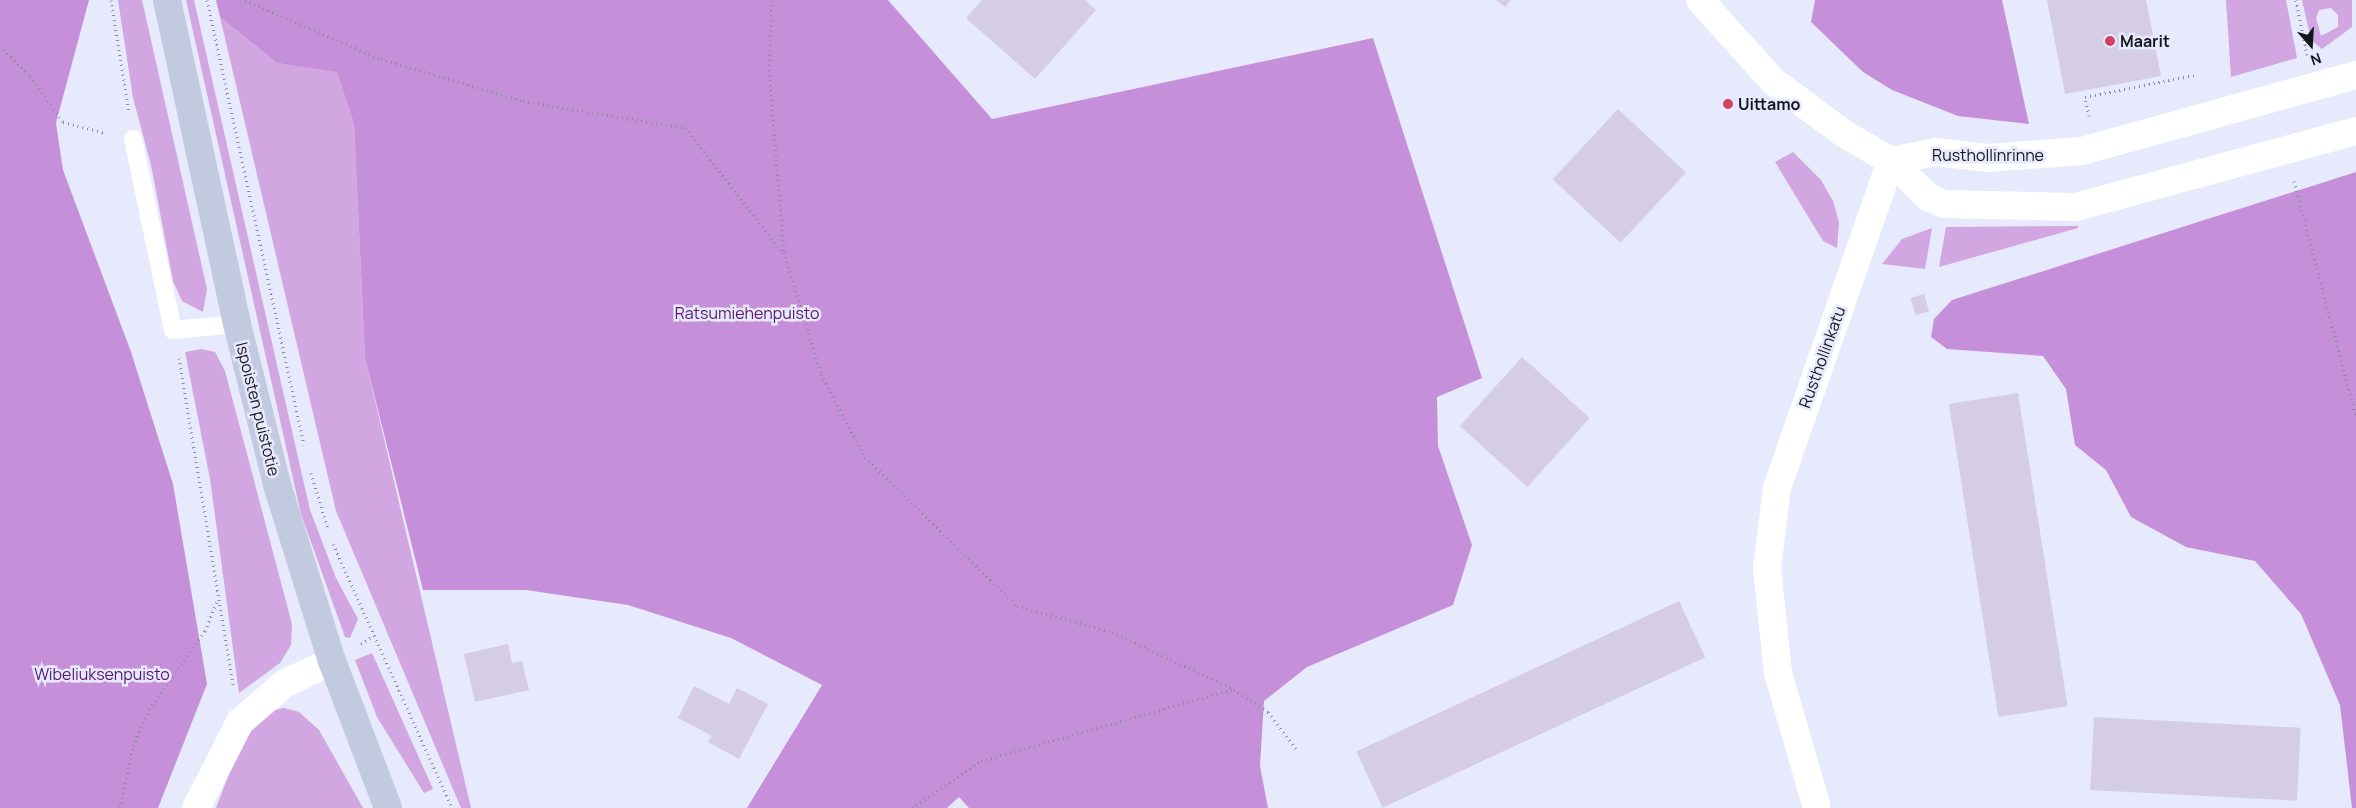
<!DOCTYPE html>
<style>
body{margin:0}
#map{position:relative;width:2356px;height:808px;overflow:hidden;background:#e7e9fd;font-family:Manrope,sans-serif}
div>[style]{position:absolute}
.green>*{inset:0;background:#d2a6e1}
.forest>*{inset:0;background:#c68fd9}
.building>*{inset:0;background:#d4cde5;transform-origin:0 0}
.path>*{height:3px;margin-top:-1.5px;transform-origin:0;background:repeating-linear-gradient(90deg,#8b8c9c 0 1px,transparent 0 5px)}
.lane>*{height:18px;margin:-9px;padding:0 9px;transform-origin:9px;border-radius:9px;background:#fff}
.street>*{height:28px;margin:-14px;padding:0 14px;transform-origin:14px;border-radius:14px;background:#fff}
.secondary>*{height:28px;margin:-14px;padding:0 14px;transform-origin:14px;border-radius:14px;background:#c1cade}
.dots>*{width:14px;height:14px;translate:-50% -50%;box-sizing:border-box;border:2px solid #e7e9fd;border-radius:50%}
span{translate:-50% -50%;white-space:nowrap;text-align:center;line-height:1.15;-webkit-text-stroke:5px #e7e9fd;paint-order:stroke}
.poi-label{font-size:16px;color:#15151e;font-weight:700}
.left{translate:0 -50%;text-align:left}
.street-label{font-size:16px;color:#15151e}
.park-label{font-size:16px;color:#5a156e}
.north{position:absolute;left:2286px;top:20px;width:50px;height:50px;-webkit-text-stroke:4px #e7e9fd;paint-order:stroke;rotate:161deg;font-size:14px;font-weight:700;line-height:20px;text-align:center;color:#15151e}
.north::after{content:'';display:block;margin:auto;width:18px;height:22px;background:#15151e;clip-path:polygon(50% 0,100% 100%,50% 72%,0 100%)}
</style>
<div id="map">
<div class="green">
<i style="clip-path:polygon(118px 0,142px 0,207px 289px,203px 312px,182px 301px,173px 281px,151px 165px,133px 98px)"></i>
<i style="clip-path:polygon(186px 0,194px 0,310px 510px,336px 578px,358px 619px,350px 638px,345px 637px,301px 514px)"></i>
<i style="clip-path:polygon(2226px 0,2286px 0,2297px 58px,2231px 77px)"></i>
<i style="clip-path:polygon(evenodd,2302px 0,2352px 0,2352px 27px,2322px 49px,2311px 40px,2302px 0,2331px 8px,2338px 15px,2338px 27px,2321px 36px,2316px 18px,2319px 10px,2331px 8px)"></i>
<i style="clip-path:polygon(220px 17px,277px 63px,337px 71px,354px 124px,365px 358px,471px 808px,461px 808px,336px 511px)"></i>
<i style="clip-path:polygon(1793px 152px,1821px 180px,1833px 201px,1839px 222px,1837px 248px,1823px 241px,1775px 162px)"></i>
<i style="clip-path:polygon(2078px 226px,2078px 228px,1939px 267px,1946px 227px)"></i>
<i style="clip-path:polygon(1932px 228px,1925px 269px,1882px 264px,1902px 239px)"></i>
<i style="clip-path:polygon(202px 349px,215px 352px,225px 371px,292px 624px,291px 645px,280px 663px,239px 693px,210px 479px,185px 352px)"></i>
<i style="clip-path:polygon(372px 653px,433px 789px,424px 793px,377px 717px,355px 660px)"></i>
<i style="clip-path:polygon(284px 708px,299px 712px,319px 730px,363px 808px,216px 808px,242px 740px,269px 711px)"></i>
</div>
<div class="forest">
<i style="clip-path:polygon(0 0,89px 0,56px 123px,63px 170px,131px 352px,173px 484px,207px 684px,158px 808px,0 808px)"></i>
<i style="clip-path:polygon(216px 0,888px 0,992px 119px,1373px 38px,1482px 378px,1437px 397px,1438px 446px,1472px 545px,1453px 605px,1307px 667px,1264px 701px,1260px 766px,1268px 808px,969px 808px,959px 797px,947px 808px,747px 808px,822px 685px,731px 638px,628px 605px,526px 590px,423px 590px,365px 358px,354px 124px,337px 72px,277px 63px,220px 17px)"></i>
<i style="clip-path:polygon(1815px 0,2002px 0,2029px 124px,1958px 116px,1892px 90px,1863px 72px,1811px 22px)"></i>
<i style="clip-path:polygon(2356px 172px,2356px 808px,2352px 808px,2340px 705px,2301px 614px,2255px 561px,2186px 547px,2131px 517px,2106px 470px,2075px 445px,2066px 389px,2043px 356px,1947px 349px,1931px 337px,1934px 319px,1952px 300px)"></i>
</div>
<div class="building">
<i style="clip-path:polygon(982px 0,1085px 0,1096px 10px,1035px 79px,966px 18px)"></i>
<i style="clip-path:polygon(1496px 0,1511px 0,1505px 7px)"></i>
<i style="clip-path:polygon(2047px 0,2146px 0,2161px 76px,2065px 94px)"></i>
<i style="left:1618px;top:109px;width:93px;height:96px;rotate:43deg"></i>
<i style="left:1924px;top:294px;width:18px;height:14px;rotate:74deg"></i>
<i style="left:1522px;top:357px;width:91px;height:93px;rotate:42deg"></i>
<i style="left:2018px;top:393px;width:317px;height:70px;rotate:81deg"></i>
<i style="left:1679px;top:601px;width:62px;height:356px;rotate:65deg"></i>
<i style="clip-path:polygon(508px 644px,512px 663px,522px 661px,529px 690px,475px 702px,464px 654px)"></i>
<i style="clip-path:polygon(694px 686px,729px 704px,737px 688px,768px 704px,739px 759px,708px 742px,712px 736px,678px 718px)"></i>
<i style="left:2094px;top:717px;width:207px;height:73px;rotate:3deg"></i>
</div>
<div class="path">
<i style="left:111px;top:0;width:114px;rotate:80.9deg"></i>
<i style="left:207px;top:0;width:455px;rotate:77.7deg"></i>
<i style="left:245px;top:0;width:148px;rotate:23.5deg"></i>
<i style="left:381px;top:59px;width:148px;rotate:16.5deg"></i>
<i style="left:523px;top:101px;width:164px;rotate:9.5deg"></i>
<i style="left:685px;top:128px;width:158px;rotate:51.7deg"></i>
<i style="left:772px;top:0;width:70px;rotate:92.5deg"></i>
<i style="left:769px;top:70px;width:183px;rotate:85.3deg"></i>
<i style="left:784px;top:252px;width:127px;rotate:73.1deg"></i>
<i style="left:821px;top:374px;width:94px;rotate:62.1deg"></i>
<i style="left:865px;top:457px;width:213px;rotate:44.4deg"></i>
<i style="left:1017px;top:606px;width:98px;rotate:15.3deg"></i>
<i style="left:1112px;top:632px;width:135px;rotate:25deg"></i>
<i style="left:1234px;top:689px;width:41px;rotate:34.1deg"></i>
<i style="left:1268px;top:712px;width:46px;rotate:52.9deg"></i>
<i style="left:2296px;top:0;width:56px;rotate:78.7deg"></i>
<i style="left:0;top:46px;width:42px;rotate:45deg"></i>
<i style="left:30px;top:76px;width:57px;rotate:54.3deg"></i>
<i style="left:63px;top:122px;width:44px;rotate:14.3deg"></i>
<i style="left:2089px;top:116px;width:19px;rotate:-102deg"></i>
<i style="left:2085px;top:97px;width:111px;rotate:-11.4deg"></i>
<i style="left:2294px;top:181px;width:245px;rotate:75.3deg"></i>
<i style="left:179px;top:358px;width:331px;rotate:80.6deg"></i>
<i style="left:311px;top:473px;width:59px;rotate:73.1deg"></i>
<i style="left:333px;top:544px;width:290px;rotate:65.7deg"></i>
<i style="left:361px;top:644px;width:14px;rotate:-34deg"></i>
<i style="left:120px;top:808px;width:63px;rotate:-78.2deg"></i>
<i style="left:133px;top:746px;width:40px;rotate:-66.6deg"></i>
<i style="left:149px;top:709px;width:96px;rotate:-54.3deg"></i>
<i style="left:205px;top:631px;width:32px;rotate:-68deg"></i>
<i style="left:912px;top:808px;width:83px;rotate:-34.3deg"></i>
<i style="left:981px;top:761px;width:263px;rotate:-15.9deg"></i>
</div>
<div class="lane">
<i style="left:133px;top:139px;width:195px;rotate:78.2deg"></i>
<i style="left:173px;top:330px;width:64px;rotate:-5.4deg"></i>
</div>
<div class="street">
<i style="left:1700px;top:0;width:109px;rotate:48deg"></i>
<i style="left:1773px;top:81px;width:87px;rotate:36.6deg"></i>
<i style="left:1843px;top:133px;width:56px;rotate:30.3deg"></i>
<i style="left:1891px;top:161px;width:52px;rotate:44.2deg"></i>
<i style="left:1928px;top:197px;width:17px;rotate:24deg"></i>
<i style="left:1944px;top:204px;width:132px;rotate:1.3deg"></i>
<i style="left:2076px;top:207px;width:290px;rotate:-15.2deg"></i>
<i style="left:1891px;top:161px;width:46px;rotate:-11.3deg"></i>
<i style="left:1936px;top:152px;width:51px;rotate:6.7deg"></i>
<i style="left:1987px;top:158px;width:95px;rotate:-4.2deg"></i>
<i style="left:2082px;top:151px;width:284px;rotate:-15.5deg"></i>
<i style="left:1816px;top:804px;width:136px;rotate:-106.2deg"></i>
<i style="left:1778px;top:673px;width:106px;rotate:-96deg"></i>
<i style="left:1767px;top:568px;width:81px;rotate:-82.9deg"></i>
<i style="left:1777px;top:488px;width:346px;rotate:-70.8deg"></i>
<i style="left:196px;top:808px;width:97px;rotate:-62.9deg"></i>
<i style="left:240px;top:722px;width:58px;rotate:-40.8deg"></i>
<i style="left:284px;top:684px;width:53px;rotate:-25.6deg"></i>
</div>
<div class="secondary">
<i style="left:167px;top:0;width:331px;rotate:77.8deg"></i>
<i style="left:237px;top:324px;width:169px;rotate:76deg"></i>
<i style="left:278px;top:488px;width:181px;rotate:72.7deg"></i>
<i style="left:332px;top:661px;width:157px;rotate:69.1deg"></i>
</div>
<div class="dots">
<i style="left:2110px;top:41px;background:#d24262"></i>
<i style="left:1728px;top:104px;background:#d24262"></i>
</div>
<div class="poi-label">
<span class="left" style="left:2120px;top:41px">Maarit</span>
<span class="left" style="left:1738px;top:104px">Uittamo</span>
</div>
<div class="street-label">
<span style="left:1988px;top:155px">Rusthollinrinne</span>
<span style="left:1822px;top:357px;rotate:-70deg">Rusthollinkatu</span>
<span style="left:258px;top:409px;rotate:76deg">Ispoisten puistotie</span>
</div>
<div class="park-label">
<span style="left:747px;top:313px">Ratsumiehenpuisto</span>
<span style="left:102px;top:674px">Wibeliuksenpuisto</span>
</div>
<div class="north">N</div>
</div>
